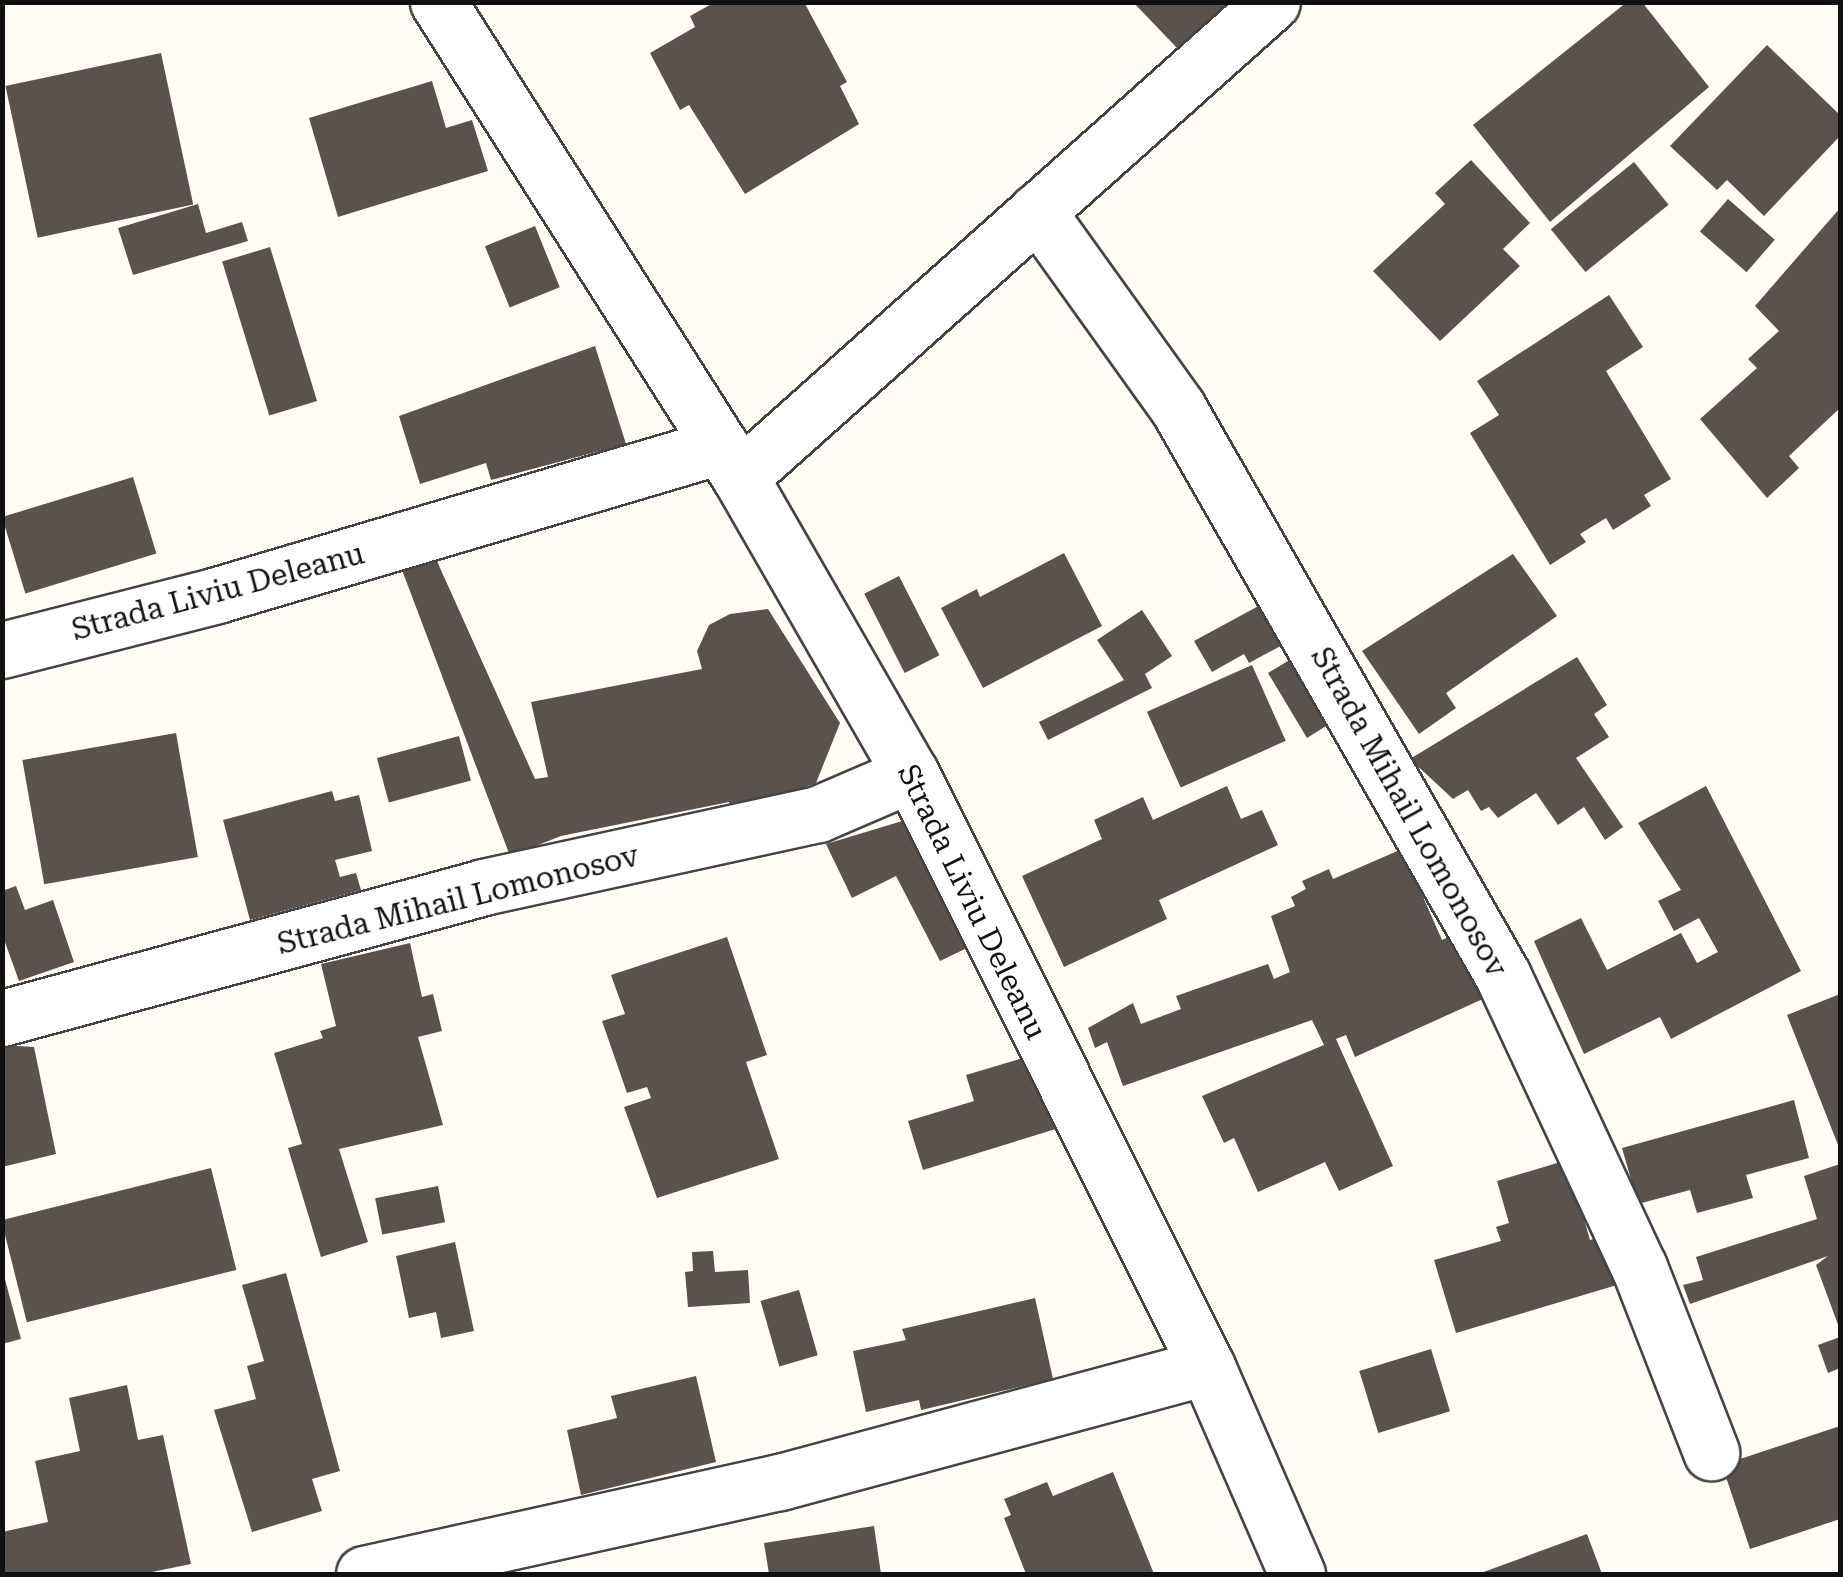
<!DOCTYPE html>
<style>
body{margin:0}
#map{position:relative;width:1843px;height:1577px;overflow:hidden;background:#fffdf5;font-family:"Roboto Serif",serif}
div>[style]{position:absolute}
.building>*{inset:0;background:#5a524d;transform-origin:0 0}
.roads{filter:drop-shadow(2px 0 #444) drop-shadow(-2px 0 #444) drop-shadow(0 2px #444) drop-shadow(0 -2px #444)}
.minor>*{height:55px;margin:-27.5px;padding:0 27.5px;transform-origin:27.5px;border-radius:27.5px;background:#fff}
span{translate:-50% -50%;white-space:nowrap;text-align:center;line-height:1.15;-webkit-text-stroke:10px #fff;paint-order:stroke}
.street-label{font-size:30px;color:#111}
.frame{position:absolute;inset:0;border:5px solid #111;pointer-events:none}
</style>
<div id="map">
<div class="building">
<i style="clip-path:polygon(715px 2px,804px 2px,847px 82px,840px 86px,859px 124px,745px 194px,689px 105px,680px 110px,650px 53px,695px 27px,690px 16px)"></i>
<i style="clip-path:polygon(1133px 2px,1228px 2px,1177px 48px)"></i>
<i style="clip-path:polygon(1627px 2px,1642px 2px,1709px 87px,1550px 222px,1473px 125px)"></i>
<i style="clip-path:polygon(1767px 45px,1840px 115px,1840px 136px,1764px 216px,1727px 180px,1717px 190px,1670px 146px)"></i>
<i style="left:161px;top:53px;width:155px;height:159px;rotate:78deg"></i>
<i style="clip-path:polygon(432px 81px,446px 128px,472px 120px,488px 171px,338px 217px,309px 118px)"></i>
<i style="clip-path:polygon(1471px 160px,1530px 223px,1503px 249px,1520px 266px,1440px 341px,1373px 271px,1445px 204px,1435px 193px)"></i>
<i style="left:1634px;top:162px;width:55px;height:107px;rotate:51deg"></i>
<i style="left:1728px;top:199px;width:62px;height:43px;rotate:41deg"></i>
<i style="clip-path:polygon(198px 204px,206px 233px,242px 222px,248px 241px,133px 275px,118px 228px)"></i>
<i style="clip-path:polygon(1840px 208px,1840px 408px,1789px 456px,1799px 468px,1767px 498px,1700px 419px,1757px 368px,1748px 359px,1779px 331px,1755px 306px)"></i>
<i style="left:535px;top:226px;width:66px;height:54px;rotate:68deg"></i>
<i style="left:270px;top:247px;width:161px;height:50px;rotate:73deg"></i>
<i style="clip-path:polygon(1609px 295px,1643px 347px,1606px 371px,1671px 479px,1644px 495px,1651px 506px,1613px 530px,1606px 518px,1580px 534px,1586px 542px,1550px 565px,1470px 433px,1499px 415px,1477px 381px)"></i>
<i style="clip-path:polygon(595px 346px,626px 444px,491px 480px,486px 463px,420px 484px,399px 416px)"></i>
<i style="left:133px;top:477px;width:80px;height:137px;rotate:73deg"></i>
<i style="clip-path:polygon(1064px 553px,1102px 626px,983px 688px,941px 608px,977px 589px,980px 597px)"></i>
<i style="clip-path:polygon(1513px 554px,1557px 616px,1446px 693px,1456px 708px,1419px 734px,1362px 651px)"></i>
<i style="clip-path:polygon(436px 559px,535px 779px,548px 777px,531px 702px,702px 669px,697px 651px,709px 625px,730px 614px,768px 609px,840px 723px,816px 783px,734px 813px,729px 802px,561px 836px,510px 856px,402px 570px)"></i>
<i style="left:899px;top:576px;width:89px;height:39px;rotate:63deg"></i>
<i style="clip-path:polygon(1264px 603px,1286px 643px,1249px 663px,1244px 654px,1212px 672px,1194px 641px)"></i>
<i style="clip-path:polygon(1142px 610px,1172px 656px,1145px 674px,1152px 688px,1048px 740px,1039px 722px,1124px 680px,1097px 640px)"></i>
<i style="clip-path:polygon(1577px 657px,1607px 705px,1594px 714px,1609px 737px,1576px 758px,1623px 827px,1605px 840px,1584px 807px,1558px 825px,1536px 793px,1498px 818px,1489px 807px,1481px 811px,1468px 790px,1453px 799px,1410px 759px)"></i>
<i style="clip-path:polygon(1288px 661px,1334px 721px,1307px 738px,1268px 673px)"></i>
<i style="left:1252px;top:665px;width:83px;height:115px;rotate:66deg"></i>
<i style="left:176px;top:733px;width:126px;height:156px;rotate:80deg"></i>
<i style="left:459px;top:736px;width:46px;height:85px;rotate:75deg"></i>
<i style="clip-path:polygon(1227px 786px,1241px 819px,1262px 810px,1278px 845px,1159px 900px,1167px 919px,1064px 967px,1022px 876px,1102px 839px,1094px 820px,1143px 797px,1153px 820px)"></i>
<i style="clip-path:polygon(1706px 786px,1801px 971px,1671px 1039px,1660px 1017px,1584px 1054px,1534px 941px,1581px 918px,1607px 970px,1681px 933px,1697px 963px,1718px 952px,1699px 918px,1674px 931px,1658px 901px,1681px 890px,1638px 823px)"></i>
<i style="clip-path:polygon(332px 791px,335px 801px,359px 795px,372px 851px,335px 860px,340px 877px,356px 873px,361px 890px,250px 920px,223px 820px)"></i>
<i style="clip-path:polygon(909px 819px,962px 923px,956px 926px,967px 948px,940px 961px,896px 876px,852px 898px,826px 844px)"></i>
<i style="clip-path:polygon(1402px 849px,1442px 940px,1457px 933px,1485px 998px,1355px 1057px,1346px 1035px,1336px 1039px,1393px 1166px,1339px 1191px,1325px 1162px,1258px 1192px,1234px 1138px,1224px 1143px,1202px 1096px,1324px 1045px,1312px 1020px,1123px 1086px,1107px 1042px,1095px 1048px,1088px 1028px,1133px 1003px,1141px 1024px,1181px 1009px,1176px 996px,1268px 964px,1274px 979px,1290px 972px,1271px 916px,1295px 906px,1291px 897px,1306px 889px,1302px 881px,1329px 869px,1333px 879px)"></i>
<i style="clip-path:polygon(16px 886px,25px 910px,53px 900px,74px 962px,19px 981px,2px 934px,2px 891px)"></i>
<i style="clip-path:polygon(727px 937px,767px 1055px,746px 1062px,779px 1159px,657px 1198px,624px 1107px,651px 1098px,647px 1087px,627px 1093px,602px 1021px,625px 1014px,611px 975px)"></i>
<i style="clip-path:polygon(410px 943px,422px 997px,433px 994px,442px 1031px,418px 1037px,443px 1125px,339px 1149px,368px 1242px,321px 1257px,288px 1148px,302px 1144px,274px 1053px,323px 1038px,320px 1031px,336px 1026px,321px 964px)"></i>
<i style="clip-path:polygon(1840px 994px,1840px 1150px,1787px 1015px)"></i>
<i style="clip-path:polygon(2px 1045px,34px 1047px,56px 1154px,2px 1167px)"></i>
<i style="clip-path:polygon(1026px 1057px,1059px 1128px,923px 1170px,908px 1121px,974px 1101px,966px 1075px)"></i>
<i style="clip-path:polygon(1794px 1100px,1809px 1158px,1746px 1175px,1753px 1198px,1697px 1213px,1690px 1190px,1638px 1204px,1622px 1148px)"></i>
<i style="clip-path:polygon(1567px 1160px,1590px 1240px,1615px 1232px,1617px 1285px,1456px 1333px,1434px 1260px,1501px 1241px,1496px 1227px,1509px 1223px,1497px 1181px)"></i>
<i style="clip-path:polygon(1840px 1164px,1840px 1330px,1816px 1265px,1828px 1256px,1690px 1304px,1683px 1285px,1703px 1280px,1696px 1257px,1817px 1219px,1804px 1176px)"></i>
<i style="left:211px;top:1168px;width:105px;height:216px;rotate:76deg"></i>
<i style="left:438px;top:1186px;width:37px;height:64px;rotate:79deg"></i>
<i style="clip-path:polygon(455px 1242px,474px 1331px,441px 1338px,436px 1312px,409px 1318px,396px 1256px)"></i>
<i style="clip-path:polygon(713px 1251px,715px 1272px,748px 1270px,750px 1303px,688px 1307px,685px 1272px,693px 1271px,692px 1252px)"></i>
<i style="clip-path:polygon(2px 1268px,21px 1339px,2px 1344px)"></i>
<i style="clip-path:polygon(286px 1273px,340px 1471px,312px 1479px,322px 1511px,252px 1532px,214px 1410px,256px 1399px,247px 1366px,264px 1361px,242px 1285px)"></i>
<i style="left:799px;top:1290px;width:68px;height:40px;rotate:74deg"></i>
<i style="clip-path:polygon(1035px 1298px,1053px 1379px,921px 1410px,919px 1400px,866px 1412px,853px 1351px,906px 1340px,902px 1329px)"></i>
<i style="clip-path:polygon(1840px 1337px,1840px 1368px,1828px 1373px,1818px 1345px)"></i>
<i style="left:1431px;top:1349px;width:65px;height:75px;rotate:73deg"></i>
<i style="clip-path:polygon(696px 1376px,716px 1462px,581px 1495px,567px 1430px,617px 1418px,611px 1396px)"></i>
<i style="clip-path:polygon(127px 1385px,138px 1440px,163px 1435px,191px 1564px,142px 1574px,2px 1574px,2px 1532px,48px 1522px,35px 1461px,80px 1451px,69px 1398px)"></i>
<i style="clip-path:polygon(1840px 1426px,1840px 1519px,1750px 1549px,1722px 1465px)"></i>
<i style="clip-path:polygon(1113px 1472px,1154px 1574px,1026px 1574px,1004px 1518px,1011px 1515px,1004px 1499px,1047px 1482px,1053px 1496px)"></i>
<i style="clip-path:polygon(874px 1526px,881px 1574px,769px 1574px,764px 1543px)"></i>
<i style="clip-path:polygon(1587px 1534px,1602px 1574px,1478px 1574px)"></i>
</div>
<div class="roads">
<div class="minor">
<i style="left:438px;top:2px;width:563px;rotate:57.55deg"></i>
<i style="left:740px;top:477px;width:343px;rotate:60.1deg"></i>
<i style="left:911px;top:774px;width:663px;rotate:63.47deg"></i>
<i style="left:1207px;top:1367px;width:226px;rotate:66.5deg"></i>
<i style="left:1037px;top:211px;width:242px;rotate:54.4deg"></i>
<i style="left:1178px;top:408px;width:654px;rotate:60.22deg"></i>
<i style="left:1503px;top:976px;width:321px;rotate:65deg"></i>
<i style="left:1639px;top:1267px;width:199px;rotate:68.7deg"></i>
<i style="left:740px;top:477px;width:713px;rotate:-41.76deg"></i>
<i style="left:2px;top:650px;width:222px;rotate:-14.3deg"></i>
<i style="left:217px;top:595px;width:525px;rotate:-16.5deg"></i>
<i style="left:2px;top:1018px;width:499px;rotate:-15.2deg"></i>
<i style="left:483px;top:887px;width:343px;rotate:-12.3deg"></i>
<i style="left:818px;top:814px;width:101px;rotate:-23.3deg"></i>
<i style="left:364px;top:1574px;width:426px;rotate:-12.5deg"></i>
<i style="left:780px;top:1482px;width:442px;rotate:-15.1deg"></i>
</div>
</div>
<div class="street-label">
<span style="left:218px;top:592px;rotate:-15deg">Strada Liviu Deleanu</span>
<span style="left:1409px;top:812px;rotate:61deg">Strada Mihail Lomonosov</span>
<span style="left:458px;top:900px;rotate:-14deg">Strada Mihail Lomonosov</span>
<span style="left:972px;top:902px;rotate:64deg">Strada Liviu Deleanu</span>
</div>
<div class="frame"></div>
</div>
